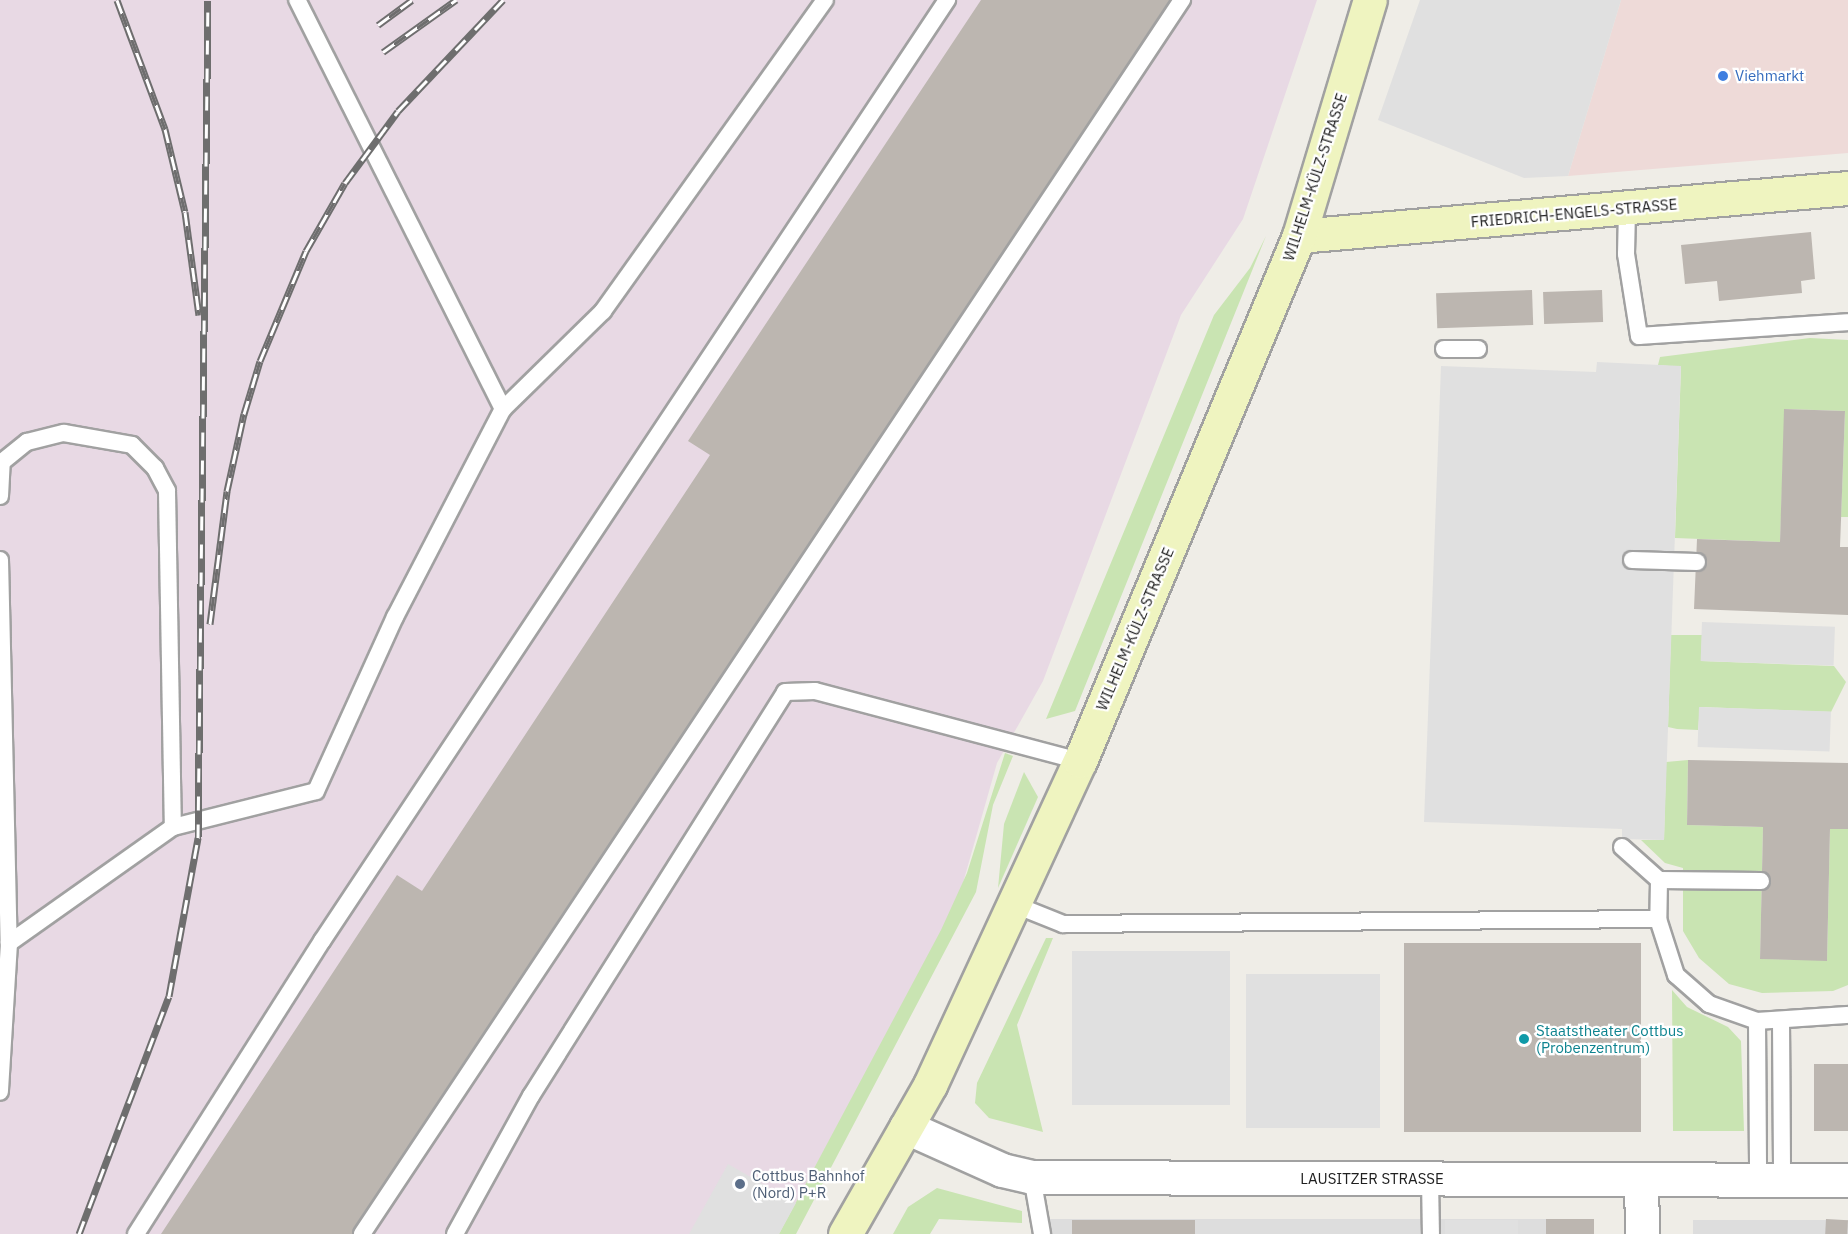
<!DOCTYPE html>
<meta charset="utf-8">
<style>
body{margin:0}
#map{position:relative;width:1848px;height:1234px;overflow:hidden;background:#efede7;font-family:"IBM Plex Sans",sans-serif}
div>[style]{position:absolute}
.residential>*{inset:0;background:#ddd;transform-origin:0 0}
.commercial>*{inset:0;background:#eedad8}
.industrial>*{inset:0;background:#e8d9e4}
.grass>*{inset:0;background:#c9e4b2}
.parking>*{inset:0;background:#e0e0e0;transform-origin:0 0}
.building>*{inset:0;background:#bcb6b0;transform-origin:0 0}
.roads{filter:drop-shadow(2px 0 #a1a1a1) drop-shadow(-2px 0 #a1a1a1) drop-shadow(0 2px #a1a1a1) drop-shadow(0 -2px #a1a1a1)}
.lane>*{height:16px;margin:-8px;padding:0 8px;transform-origin:8px;border-radius:8px;background:#fff}
.street>*{height:33px;margin:-16.5px;padding:0 16.5px;transform-origin:16.5px;border-radius:16.5px;background:#fff}
.secondary>*{height:33px;margin:-16.5px;padding:0 16.5px;transform-origin:16.5px;border-radius:16.5px;background:#eff4c0}
.rail>*{height:7px;margin-top:-3.5px;transform-origin:0;background:repeating-linear-gradient(90deg,#fff 0 14px,#6e6e6e 0 28px);box-sizing:border-box;border-block:2px solid #6e6e6e}
.dots>*{width:16px;height:16px;translate:-50% -50%;box-sizing:border-box;border:3px solid #fff;border-radius:50%}
span{translate:-50% -50%;white-space:nowrap;text-align:center;line-height:1.15;-webkit-text-stroke:4.5px #fff;paint-order:stroke}
.shop-label{font-size:15px;color:#366cbe}
.left{translate:0 -50%;text-align:left}
.street-label{font-size:15px;color:#202020}
.culture-label{font-size:15px;color:#0d838f}
.service-label{font-size:15px;color:#4e5e75}
</style>
<div id="map">
<div class="residential">
<i style="left:1594px;top:1219px;width:15px;height:545px;rotate:90deg"></i>
<i style="left:1848px;top:1220px;width:14px;height:155px;rotate:90deg"></i>
</div>
<div class="commercial">
<i style="clip-path:polygon(1621px 0,1848px 0,1848px 153px,1568px 176px)"></i>
</div>
<div class="industrial">
<i style="clip-path:polygon(0 0,1317px 0,1243px 219px,1181px 315px,1043px 681px,997px 763px,957px 904px,779px 1234px,0 1234px)"></i>
</div>
<div class="grass">
<i style="clip-path:polygon(1266px 236px,1075px 711px,1046px 719px,1214px 315px,1250px 268px)"></i>
<i style="clip-path:polygon(1810px 338px,1848px 340px,1848px 517px,1841px 517px,1845px 411px,1785px 409px,1780px 542px,1675px 538px,1681px 367px,1658px 365px,1660px 357px)"></i>
<i style="clip-path:polygon(1671px 635px,1702px 635px,1701px 661px,1834px 666px,1846px 682px,1831px 712px,1700px 707px,1698px 730px,1677px 729px,1668px 727px)"></i>
<i style="clip-path:polygon(1005px 753px,1013px 756px,993px 805px,976px 892px,796px 1234px,779px 1234px,941px 930px,967px 873px)"></i>
<i style="clip-path:polygon(1688px 760px,1687px 825px,1763px 827px,1760px 959px,1827px 960px,1830px 829px,1848px 829px,1848px 985px,1833px 991px,1762px 993px,1729px 984px,1699px 958px,1683px 931px,1683px 868px,1665px 863px,1641px 840px,1664px 840px,1666px 762px)"></i>
<i style="clip-path:polygon(1024px 772px,1038px 797px,998px 888px,1004px 824px)"></i>
<i style="clip-path:polygon(1046px 938px,1053px 938px,1017px 1025px,1043px 1132px,989px 1118px,975px 1103px,977px 1083px)"></i>
<i style="clip-path:polygon(1672px 990px,1687px 1007px,1728px 1027px,1741px 1041px,1744px 1131px,1673px 1131px)"></i>
<i style="clip-path:polygon(937px 1188px,1022px 1211px,1022px 1223px,939px 1219px,930px 1234px,893px 1234px,908px 1207px)"></i>
</div>
<div class="parking">
<i style="clip-path:polygon(1420px 0,1621px 0,1568px 176px,1524px 178px,1378px 120px)"></i>
<i style="clip-path:polygon(1597px 362px,1681px 366px,1664px 840px,1622px 839px,1622px 829px,1424px 822px,1441px 366px,1596px 372px)"></i>
<i style="left:1702px;top:622px;width:133px;height:39px;rotate:2deg"></i>
<i style="left:1699px;top:707px;width:132px;height:40px;rotate:2deg"></i>
<i style="left:1072px;top:951px;width:158px;height:154px"></i>
<i style="left:1246px;top:974px;width:134px;height:154px"></i>
<i style="clip-path:polygon(728px 1164px,796px 1203px,779px 1234px,689px 1234px)"></i>
<i style="left:1445px;top:1220px;width:73px;height:14px"></i>
</div>
<div class="building">
<i style="clip-path:polygon(981px 0,1170px 0,355px 1234px,161px 1234px,397px 875px,422px 891px,710px 455px,688px 441px)"></i>
<i style="clip-path:polygon(1811px 232px,1815px 279px,1801px 281px,1802px 293px,1719px 301px,1717px 281px,1685px 284px,1681px 245px)"></i>
<i style="left:1532px;top:290px;width:35px;height:96px;rotate:88deg"></i>
<i style="left:1602px;top:290px;width:32px;height:59px;rotate:88deg"></i>
<i style="clip-path:polygon(1784px 409px,1845px 411px,1840px 547px,1848px 547px,1848px 615px,1694px 609px,1697px 539px,1780px 542px)"></i>
<i style="clip-path:polygon(1688px 760px,1848px 763px,1848px 829px,1830px 829px,1827px 961px,1760px 959px,1763px 827px,1687px 825px)"></i>
<i style="left:1404px;top:943px;width:237px;height:189px"></i>
<i style="left:1848px;top:1064px;width:67px;height:34px;rotate:90deg"></i>
<i style="left:1594px;top:1219px;width:15px;height:48px;rotate:90deg"></i>
<i style="left:1826px;top:1219px;width:22px;height:15px;rotate:3deg"></i>
<i style="left:1072px;top:1220px;width:123px;height:14px"></i>
</div>
<div class="roads">
<div class="lane">
<i style="left:1627px;top:210px;width:44px;rotate:91.3deg"></i>
<i style="left:1626px;top:254px;width:83px;rotate:81deg"></i>
<i style="left:1639px;top:336px;width:209px;rotate:-3.8deg"></i>
<i style="left:1444px;top:349px;width:34px"></i>
<i style="left:503px;top:409px;width:140px;rotate:-44.4deg"></i>
<i style="left:603px;top:311px;width:382px;rotate:-54.5deg"></i>
<i style="left:0;top:496px;width:34px;rotate:-87deg"></i>
<i style="left:2px;top:462px;width:32px;rotate:-39deg"></i>
<i style="left:27px;top:442px;width:38px;rotate:-14deg"></i>
<i style="left:64px;top:433px;width:69px;rotate:10deg"></i>
<i style="left:132px;top:445px;width:33px;rotate:45deg"></i>
<i style="left:155px;top:468px;width:26px;rotate:62deg"></i>
<i style="left:167px;top:491px;width:336px;rotate:89deg"></i>
<i style="left:0;top:560px;width:383px;rotate:88.7deg"></i>
<i style="left:9px;top:943px;width:149px;rotate:93.5deg"></i>
<i style="left:1632px;top:560px;width:65px;rotate:1.8deg"></i>
<i style="left:1622px;top:847px;width:50px;rotate:41.7deg"></i>
<i style="left:1659px;top:880px;width:39px;rotate:91deg"></i>
<i style="left:1658px;top:919px;width:59px;rotate:72.2deg"></i>
<i style="left:1676px;top:975px;width:44px;rotate:41.3deg"></i>
<i style="left:1709px;top:1004px;width:51px;rotate:19.5deg"></i>
<i style="left:1757px;top:1021px;width:91px;rotate:-3.8deg"></i>
<i style="left:1659px;top:880px;width:102px;rotate:0.6deg"></i>
<i style="left:1013px;top:904px;width:54px;rotate:21.8deg"></i>
<i style="left:1063px;top:924px;width:595px;rotate:-0.48deg"></i>
<i style="left:9px;top:943px;width:201px;rotate:-35.3deg"></i>
<i style="left:173px;top:827px;width:147px;rotate:-14.1deg"></i>
<i style="left:316px;top:791px;width:191px;rotate:-65.6deg"></i>
<i style="left:395px;top:617px;width:234px;rotate:-62.6deg"></i>
<i style="left:503px;top:409px;width:458px;rotate:-116.7deg"></i>
<i style="left:1757px;top:1021px;width:159px;rotate:89.6deg"></i>
<i style="left:1781px;top:1022px;width:158px;rotate:89.6deg"></i>
<i style="left:1032px;top:1177px;width:58px;rotate:80deg"></i>
<i style="left:1430px;top:1179px;width:55px;rotate:89deg"></i>
<i style="left:136px;top:1234px;width:347px;rotate:-57.6deg"></i>
<i style="left:322px;top:941px;width:1130px;rotate:-56.41deg"></i>
<i style="left:362px;top:1234px;width:1482px;rotate:-56.4deg"></i>
<i style="left:455px;top:1234px;width:158px;rotate:-61.2deg"></i>
<i style="left:531px;top:1096px;width:477px;rotate:-57.8deg"></i>
<i style="left:785px;top:692px;width:30px;rotate:-2deg"></i>
<i style="left:815px;top:691px;width:274px;rotate:14.8deg"></i>
</div>
<div class="street">
<i style="left:906px;top:1127px;width:105px;rotate:24.1deg"></i>
<i style="left:1002px;top:1170px;width:31px;rotate:13deg"></i>
<i style="left:1032px;top:1177px;width:816px;rotate:0.21deg"></i>
<i style="left:1641px;top:1180px;width:54px;rotate:88.9deg"></i>
</div>
<div class="secondary">
<i style="left:1299px;top:236px;width:551px;rotate:-5deg"></i>
<i style="left:845px;top:1234px;width:172px;rotate:-60.3deg"></i>
<i style="left:930px;top:1085px;width:357px;rotate:-65.2deg"></i>
<i style="left:1080px;top:761px;width:569px;rotate:-67.36deg"></i>
<i style="left:1299px;top:236px;width:246px;rotate:-73.3deg"></i>
</div>
</div>
<div class="rail">
<i style="left:117px;top:0;width:138px;rotate:69.6deg"></i>
<i style="left:165px;top:129px;width:85px;rotate:76.5deg"></i>
<i style="left:185px;top:212px;width:104px;rotate:82.3deg"></i>
<i style="left:378px;top:25px;width:42px;rotate:-36.3deg"></i>
<i style="left:383px;top:52px;width:90px;rotate:-35.5deg"></i>
<i style="left:210px;top:624px;width:134px;rotate:-82.7deg"></i>
<i style="left:227px;top:491px;width:79px;rotate:-77.6deg"></i>
<i style="left:244px;top:414px;width:55px;rotate:-73.2deg"></i>
<i style="left:260px;top:361px;width:119px;rotate:-67.3deg"></i>
<i style="left:306px;top:251px;width:78px;rotate:-60.2deg"></i>
<i style="left:345px;top:183px;width:89px;rotate:-53.6deg"></i>
<i style="left:398px;top:111px;width:153px;rotate:-46.6deg"></i>
<i style="left:79px;top:1234px;width:254px;rotate:-69.3deg"></i>
<i style="left:169px;top:996px;width:161px;rotate:-79.6deg"></i>
<i style="left:198px;top:838px;width:838px;rotate:-89.32deg"></i>
</div>
<div class="dots">
<i style="left:1723px;top:76px;background:#3f7fe0"></i>
<i style="left:1524px;top:1039px;background:#0f9aa8"></i>
<i style="left:740px;top:1184px;background:#5c6f8a"></i>
</div>
<div class="shop-label">
<span class="left" style="left:1735px;top:76px">Viehmarkt</span>
</div>
<div class="street-label">
<span style="left:1315px;top:177px;rotate:-72deg">WILHELM-KÜLZ-STRASSE</span>
<span style="left:1574px;top:213px;rotate:-5deg">FRIEDRICH-ENGELS-STRASSE</span>
<span style="left:1135px;top:629px;rotate:-67deg">WILHELM-KÜLZ-STRASSE</span>
<span style="left:1372px;top:1179px">LAUSITZER STRASSE</span>
</div>
<div class="culture-label">
<span class="left" style="left:1536px;top:1039px">Staatstheater Cottbus<br>(Probenzentrum)</span>
</div>
<div class="service-label">
<span class="left" style="left:752px;top:1184px">Cottbus Bahnhof<br>(Nord) P+R</span>
</div>
</div>
